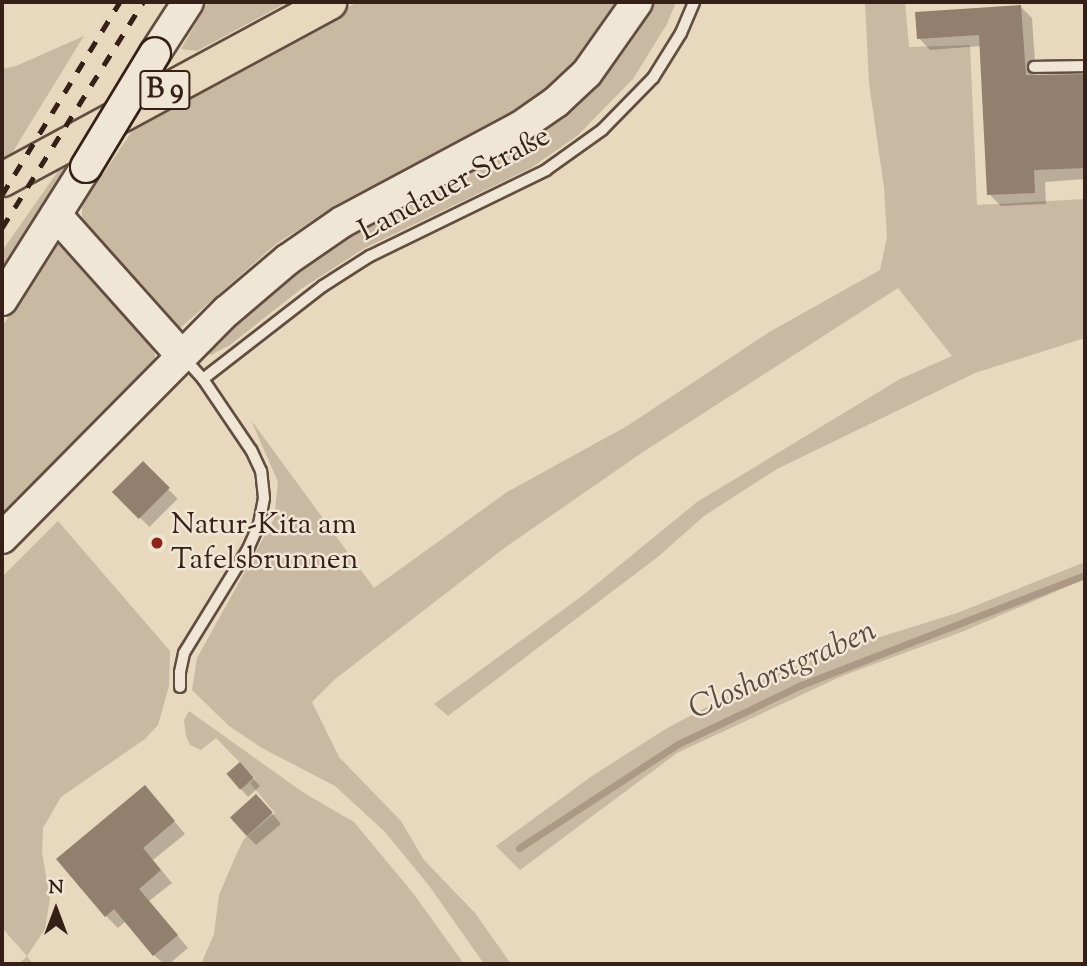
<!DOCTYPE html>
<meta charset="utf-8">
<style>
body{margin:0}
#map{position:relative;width:1087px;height:966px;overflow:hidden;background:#e8d8be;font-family:"Sorts Mill Goudy",serif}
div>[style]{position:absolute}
.green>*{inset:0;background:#cab9a2}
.shadow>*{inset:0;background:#0003;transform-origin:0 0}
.stream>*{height:7px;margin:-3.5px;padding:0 3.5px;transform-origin:3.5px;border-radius:3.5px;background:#ab9985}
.building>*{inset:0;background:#927f6e;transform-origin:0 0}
.roads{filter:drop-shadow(2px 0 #624d41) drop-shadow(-2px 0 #624d41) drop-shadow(0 2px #624d41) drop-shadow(0 -2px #624d41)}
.lane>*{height:10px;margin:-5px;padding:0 5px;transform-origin:5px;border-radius:5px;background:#f0e6d5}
.secondary>*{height:30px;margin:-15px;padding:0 15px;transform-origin:15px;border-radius:15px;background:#f0e6d5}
.primary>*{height:33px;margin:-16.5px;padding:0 16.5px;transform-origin:16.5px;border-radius:16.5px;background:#e8d8be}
.rail>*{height:5px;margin-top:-2.5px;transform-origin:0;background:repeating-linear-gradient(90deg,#351f17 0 12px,transparent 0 24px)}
.bridges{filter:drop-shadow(2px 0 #351f17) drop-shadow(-2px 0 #351f17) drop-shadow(0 2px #351f17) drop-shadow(0 -2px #351f17)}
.secondary-bridge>*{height:30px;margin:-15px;padding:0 15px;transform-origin:15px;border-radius:15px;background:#f0e6d5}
.dots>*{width:19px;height:19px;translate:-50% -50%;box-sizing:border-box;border:4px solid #f0e6d5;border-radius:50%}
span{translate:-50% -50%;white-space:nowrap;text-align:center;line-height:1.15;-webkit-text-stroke:5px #f0e6d5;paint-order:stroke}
.shield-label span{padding:2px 5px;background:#f0e6d5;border:2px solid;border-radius:5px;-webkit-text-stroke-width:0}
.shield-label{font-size:28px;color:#351f17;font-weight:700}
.street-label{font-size:30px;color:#351f17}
.poi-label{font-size:30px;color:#351f17}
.left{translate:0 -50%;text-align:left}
.water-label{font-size:32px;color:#5e4a3e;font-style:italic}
.frame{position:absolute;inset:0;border:4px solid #351f17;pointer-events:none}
.north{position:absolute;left:21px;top:875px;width:70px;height:70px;-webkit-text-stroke:5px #f0e6d5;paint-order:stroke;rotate:0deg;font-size:19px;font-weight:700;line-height:28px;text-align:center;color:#351f17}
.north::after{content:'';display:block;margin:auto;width:24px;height:32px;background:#351f17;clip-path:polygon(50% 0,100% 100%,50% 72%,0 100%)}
</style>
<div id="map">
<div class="green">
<i style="clip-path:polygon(208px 2px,288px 2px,197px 51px,181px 49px)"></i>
<i style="clip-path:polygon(358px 2px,617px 2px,599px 37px,562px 80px,506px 120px,338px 204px,276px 244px,179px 329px,94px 235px,82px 218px,82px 205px,143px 115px)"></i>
<i style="clip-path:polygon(646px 2px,676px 2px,667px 24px,633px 79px,577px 136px,531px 168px,363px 249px,301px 289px,230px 345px,211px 355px,204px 351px,204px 345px,356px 223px,509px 145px)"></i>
<i style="clip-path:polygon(865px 2px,905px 2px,909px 47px,970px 45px,977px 205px,1085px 199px,1085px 338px,975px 373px,777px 469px,704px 516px,659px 556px,448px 716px,434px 704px,582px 596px,697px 502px,900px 379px,952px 356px,898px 288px,643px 452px,503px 549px,334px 680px,312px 702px,339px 757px,401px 821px,424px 860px,475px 913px,511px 964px,484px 964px,430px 887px,385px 832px,335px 786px,262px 748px,229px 726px,192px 690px,197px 658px,274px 519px,278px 482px,251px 420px,374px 588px,507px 492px,627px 426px,771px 331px,880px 270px,887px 237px,884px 188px,869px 83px)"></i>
<i style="clip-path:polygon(84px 36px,31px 122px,2px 170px,2px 69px,16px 66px)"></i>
<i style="clip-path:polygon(61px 167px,66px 168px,2px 272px,2px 251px)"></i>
<i style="clip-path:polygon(64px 243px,154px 349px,156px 363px,2px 521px,2px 327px,52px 246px)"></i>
<i style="clip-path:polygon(58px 521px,170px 651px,169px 686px,158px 725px,145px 739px,61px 797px,43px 828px,42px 852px,50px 899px,45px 929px,27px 956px,33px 964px,19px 964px,27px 956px,2px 928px,2px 577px)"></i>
<i style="clip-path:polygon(1085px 562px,1085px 579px,964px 631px,842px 676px,677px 753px,520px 870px,496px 846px,592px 776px,667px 728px,747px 686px,832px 652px,957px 613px)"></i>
<i style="clip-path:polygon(189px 711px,304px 793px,354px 822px,413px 893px,464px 964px,201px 964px,214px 934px,219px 895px,236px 855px,244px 839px,275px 813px,250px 783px,255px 778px,216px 738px,201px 750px,190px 745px,186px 736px,184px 720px)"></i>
</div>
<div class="shadow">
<i style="clip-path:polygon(1020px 6px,1032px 18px,1036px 77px,1085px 74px,1085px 179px,1045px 182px,1046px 204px,1001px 206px,989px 194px,981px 46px,930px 50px,919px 38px)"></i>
<i style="left:143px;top:464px;width:49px;height:40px;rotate:45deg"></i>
<i style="clip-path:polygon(247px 772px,260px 786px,248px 797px,241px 789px)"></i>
<i style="clip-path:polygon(156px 800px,185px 834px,153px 860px,172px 883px,149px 901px,188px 948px,169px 964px,164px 964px,154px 955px,126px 921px,118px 928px,106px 916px)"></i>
<i style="clip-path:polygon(266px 806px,281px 824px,256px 845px,246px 835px)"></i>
</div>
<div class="stream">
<i style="left:519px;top:848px;width:190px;rotate:-33.2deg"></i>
<i style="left:678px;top:744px;width:136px;rotate:-25.6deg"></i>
<i style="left:801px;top:685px;width:305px;rotate:-21.2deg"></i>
</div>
<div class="building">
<i style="clip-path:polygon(1021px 5px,1026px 75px,1085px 74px,1085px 168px,1034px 170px,1035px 193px,987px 195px,979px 35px,917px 39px,915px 12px)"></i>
<i style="left:143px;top:461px;width:38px;height:44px;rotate:45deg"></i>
<i style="left:240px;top:762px;width:21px;height:18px;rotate:49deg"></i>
<i style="clip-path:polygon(145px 785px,175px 821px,143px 848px,161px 870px,139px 889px,178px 935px,153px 956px,114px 909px,105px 917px,56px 859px)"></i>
<i style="left:256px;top:794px;width:25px;height:35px;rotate:48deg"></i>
</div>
<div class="roads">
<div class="lane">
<i style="left:1034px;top:67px;width:51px;rotate:-1.1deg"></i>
<i style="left:203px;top:379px;width:152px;rotate:-37.8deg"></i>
<i style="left:323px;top:286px;width:56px;rotate:-32.6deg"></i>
<i style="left:370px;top:256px;width:196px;rotate:-26deg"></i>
<i style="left:546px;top:170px;width:69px;rotate:-35.5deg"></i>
<i style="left:602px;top:130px;width:73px;rotate:-45.6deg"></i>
<i style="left:653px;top:78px;width:53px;rotate:-58.1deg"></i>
<i style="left:681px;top:33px;width:34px;rotate:-67deg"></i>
<i style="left:180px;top:687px;width:15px;rotate:-90deg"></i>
<i style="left:180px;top:672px;width:19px;rotate:-78deg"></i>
<i style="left:184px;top:653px;width:122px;rotate:-58.4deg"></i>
<i style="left:248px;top:549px;width:27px;rotate:-66deg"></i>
<i style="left:259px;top:524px;width:26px;rotate:-79deg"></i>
<i style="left:264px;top:498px;width:27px;rotate:-96deg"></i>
<i style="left:261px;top:471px;width:23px;rotate:-115deg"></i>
<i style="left:251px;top:450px;width:86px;rotate:-124.1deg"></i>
<i style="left:203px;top:379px;width:28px;rotate:-132deg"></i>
</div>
<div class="secondary">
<i style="left:155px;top:53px;width:61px;rotate:-57.1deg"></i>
<i style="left:56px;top:215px;width:188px;rotate:48.2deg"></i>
<i style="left:2px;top:300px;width:157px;rotate:-57.7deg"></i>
<i style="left:2px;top:538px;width:320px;rotate:-45.3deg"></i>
<i style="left:227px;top:311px;width:79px;rotate:-40.4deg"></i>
<i style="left:287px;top:260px;width:67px;rotate:-34.6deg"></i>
<i style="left:342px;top:222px;width:202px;rotate:-28.1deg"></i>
<i style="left:520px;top:127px;width:44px;rotate:-34.8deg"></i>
<i style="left:556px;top:102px;width:42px;rotate:-43.1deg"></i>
<i style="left:587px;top:73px;width:87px;rotate:-54.8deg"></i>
</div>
<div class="primary">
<i style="left:2px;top:179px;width:372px;rotate:-28.4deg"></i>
</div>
</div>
<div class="rail">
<i style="left:2px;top:195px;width:226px;rotate:-58.6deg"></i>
<i style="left:2px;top:228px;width:266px;rotate:-58deg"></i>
</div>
<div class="bridges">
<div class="secondary-bridge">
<i style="left:86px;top:167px;width:133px;rotate:-58.8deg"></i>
</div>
</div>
<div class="dots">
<i style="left:157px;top:543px;background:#8f2418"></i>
</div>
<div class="shield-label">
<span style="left:165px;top:90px">B 9</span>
</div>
<div class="street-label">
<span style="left:455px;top:185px;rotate:-28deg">Landauer Straße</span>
</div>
<div class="poi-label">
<span class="left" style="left:171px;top:543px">Natur-Kita am<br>Tafelsbrunnen</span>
</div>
<div class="water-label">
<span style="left:783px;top:671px;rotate:-24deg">Closhorstgraben</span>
</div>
<div class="frame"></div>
<div class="north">N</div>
</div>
